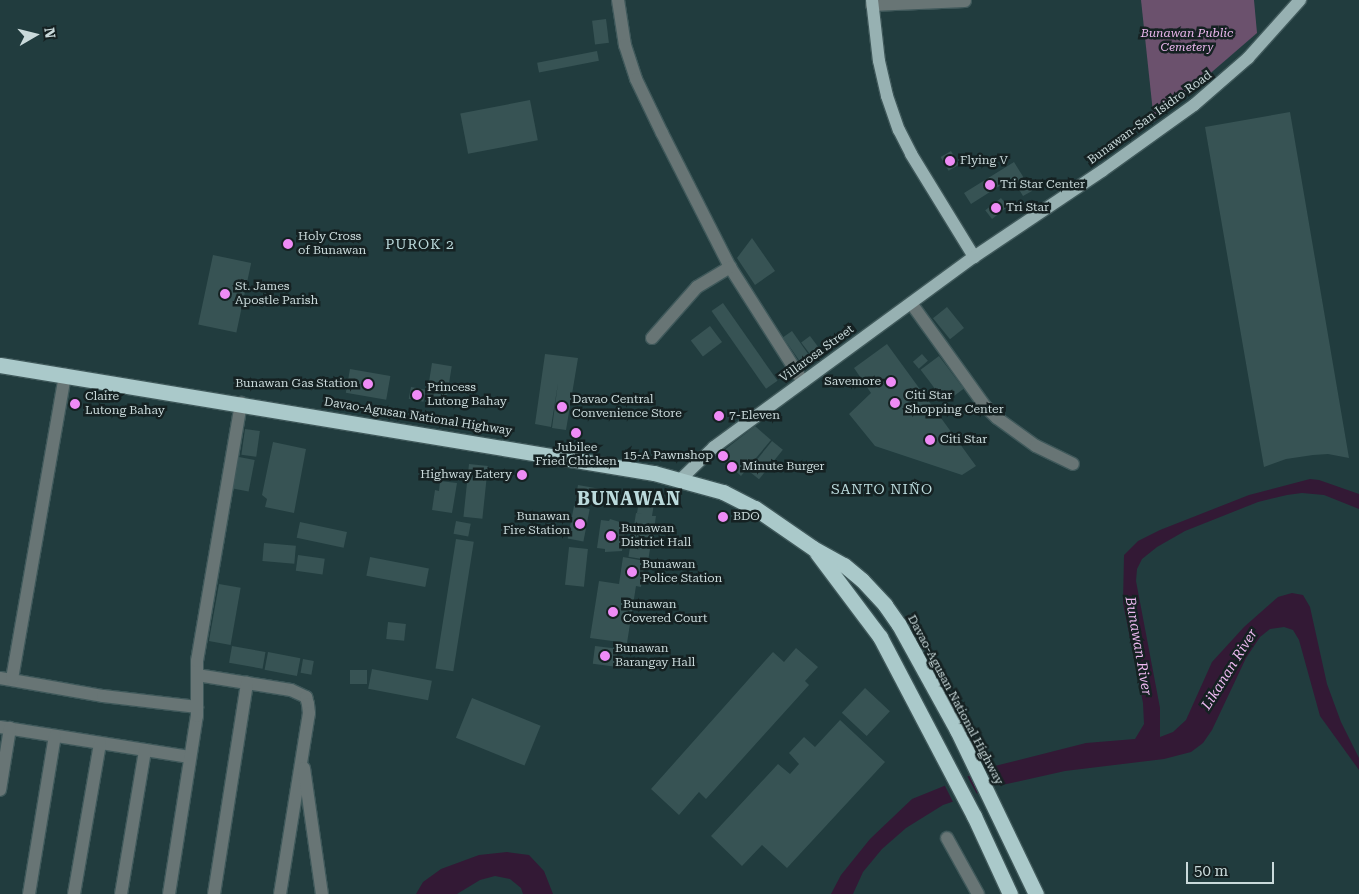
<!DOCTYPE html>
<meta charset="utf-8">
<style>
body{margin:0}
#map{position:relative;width:1359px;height:894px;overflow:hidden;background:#213c3e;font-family:"Roboto Serif",serif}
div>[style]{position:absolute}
.green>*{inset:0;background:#6b516d}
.water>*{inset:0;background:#331935}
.pier>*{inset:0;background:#213c3e}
.building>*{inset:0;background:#375354;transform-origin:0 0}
.roads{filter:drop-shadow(1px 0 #3f585a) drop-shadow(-1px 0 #3f585a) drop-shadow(0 1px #3f585a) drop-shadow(0 -1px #3f585a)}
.minor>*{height:12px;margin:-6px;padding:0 6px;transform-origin:6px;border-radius:6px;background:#687575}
.major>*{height:12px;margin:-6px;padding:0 6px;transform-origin:6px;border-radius:6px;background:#97b1b2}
.highway>*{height:15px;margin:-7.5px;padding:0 7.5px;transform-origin:7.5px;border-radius:7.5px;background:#aac9ca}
.dots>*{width:14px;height:14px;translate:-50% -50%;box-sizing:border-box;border:2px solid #152122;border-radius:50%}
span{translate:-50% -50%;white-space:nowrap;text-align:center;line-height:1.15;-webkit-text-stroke:5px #152122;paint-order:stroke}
.park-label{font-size:12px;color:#eab6ec;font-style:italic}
.street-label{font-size:12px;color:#cadadb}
.poi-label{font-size:12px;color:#cadadb}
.left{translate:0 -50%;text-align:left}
.right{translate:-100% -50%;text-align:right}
.neighbourhood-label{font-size:14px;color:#bbdadc;letter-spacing:1px}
.water-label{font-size:14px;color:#edb9f0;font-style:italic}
.district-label{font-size:18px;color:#bbdadc;font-weight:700;letter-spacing:1px}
.north{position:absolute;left:10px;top:10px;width:50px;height:50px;-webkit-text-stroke:4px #152122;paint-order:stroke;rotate:82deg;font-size:14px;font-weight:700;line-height:20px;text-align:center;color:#cadadb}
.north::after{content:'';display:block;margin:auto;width:18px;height:22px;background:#cadadb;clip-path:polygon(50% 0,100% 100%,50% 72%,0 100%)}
.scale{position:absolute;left:1186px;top:862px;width:88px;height:22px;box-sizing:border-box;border:2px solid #cadadb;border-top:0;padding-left:6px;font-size:15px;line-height:18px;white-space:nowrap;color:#cadadb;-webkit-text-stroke:4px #152122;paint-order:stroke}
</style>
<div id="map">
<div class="green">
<i style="clip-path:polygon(1141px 0,1254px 0,1257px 33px,1154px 122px)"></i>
</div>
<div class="water">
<i style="clip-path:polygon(1310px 479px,1319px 480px,1359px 494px,1359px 509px,1324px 495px,1302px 493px,1287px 495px,1258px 502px,1185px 531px,1157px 547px,1142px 559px,1137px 569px,1136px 581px,1160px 708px,1160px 737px,1173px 732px,1186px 720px,1212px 662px,1244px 627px,1278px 597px,1292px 593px,1303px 595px,1310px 607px,1327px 684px,1341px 722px,1359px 758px,1359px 770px,1320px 716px,1299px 640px,1293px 630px,1284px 627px,1270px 629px,1260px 637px,1246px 658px,1212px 730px,1203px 743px,1191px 752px,1164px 759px,1065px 771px,1002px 785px,943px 805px,906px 828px,882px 849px,863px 872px,853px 894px,831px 894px,841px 875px,870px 839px,912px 799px,991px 767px,1086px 743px,1135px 739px,1144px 724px,1143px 703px,1123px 603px,1124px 555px,1138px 541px,1160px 530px,1249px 495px)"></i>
<i style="clip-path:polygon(507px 852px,529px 855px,544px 871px,553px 894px,523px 894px,521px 888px,510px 879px,495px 876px,480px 880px,457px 894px,416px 894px,423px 882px,441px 869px,479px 855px)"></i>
</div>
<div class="pier">
<i style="clip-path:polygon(990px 765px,1001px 788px,981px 795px,970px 773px)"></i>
<i style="clip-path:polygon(966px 774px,978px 796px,954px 804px,943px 782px)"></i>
</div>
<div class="building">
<i style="left:606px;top:19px;width:24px;height:14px;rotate:83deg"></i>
<i style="left:597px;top:51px;width:10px;height:61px;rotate:79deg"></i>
<i style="left:530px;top:100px;width:41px;height:71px;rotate:79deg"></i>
<i style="clip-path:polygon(1290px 112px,1349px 458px,1328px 454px,1313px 455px,1286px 459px,1264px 467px,1205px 127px)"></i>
<i style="left:951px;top:151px;width:16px;height:12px;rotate:60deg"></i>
<i style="clip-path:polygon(1014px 162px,1032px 191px,1023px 196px,1012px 178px,971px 204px,964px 193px)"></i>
<i style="left:1001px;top:198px;width:11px;height:20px;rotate:52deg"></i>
<i style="clip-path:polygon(752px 238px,775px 271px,755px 285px,737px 258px)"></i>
<i style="left:213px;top:255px;width:39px;height:71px;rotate:12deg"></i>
<i style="left:723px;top:303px;width:95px;height:14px;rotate:55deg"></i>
<i style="left:947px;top:307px;width:27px;height:18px;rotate:51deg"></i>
<i style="left:710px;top:326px;width:20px;height:24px;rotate:53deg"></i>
<i style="left:792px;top:331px;width:29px;height:11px;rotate:55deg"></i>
<i style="left:810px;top:336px;width:15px;height:11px;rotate:53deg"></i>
<i style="clip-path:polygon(887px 344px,976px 466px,962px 475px,875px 446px,849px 414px,871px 393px,854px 368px)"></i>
<i style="clip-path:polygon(545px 354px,578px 358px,566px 430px,552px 428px,558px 383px,551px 427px,535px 424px)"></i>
<i style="left:922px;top:354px;width:9px;height:12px;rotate:49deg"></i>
<i style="left:939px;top:356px;width:41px;height:23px;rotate:53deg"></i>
<i style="left:432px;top:363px;width:20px;height:36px;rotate:9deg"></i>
<i style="left:350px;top:369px;width:41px;height:24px;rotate:10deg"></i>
<i style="left:411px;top:387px;width:15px;height:12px;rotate:11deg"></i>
<i style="clip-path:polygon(755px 426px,771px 440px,741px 476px,718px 455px)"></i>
<i style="left:245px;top:429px;width:15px;height:26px;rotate:8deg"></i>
<i style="left:772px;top:441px;width:14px;height:38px;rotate:39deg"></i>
<i style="clip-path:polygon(273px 442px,306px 449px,294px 513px,265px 507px,267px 499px,262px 495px)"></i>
<i style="left:239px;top:457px;width:16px;height:32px;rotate:11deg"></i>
<i style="left:469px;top:464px;width:19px;height:53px;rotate:6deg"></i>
<i style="clip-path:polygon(440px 481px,457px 483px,452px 513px,432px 510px,435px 490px,439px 491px)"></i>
<i style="left:578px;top:485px;width:23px;height:13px;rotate:10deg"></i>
<i style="clip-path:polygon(640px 496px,655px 498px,652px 516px,656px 516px,652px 542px,632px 539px,636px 513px,643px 514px,637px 513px)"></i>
<i style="left:574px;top:506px;width:16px;height:33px;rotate:11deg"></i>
<i style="clip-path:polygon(610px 519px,626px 524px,622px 551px,605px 552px,605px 549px,597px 548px,601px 520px,609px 521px)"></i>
<i style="left:456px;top:521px;width:15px;height:13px;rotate:11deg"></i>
<i style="left:300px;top:522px;width:48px;height:16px;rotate:12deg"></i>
<i style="left:456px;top:539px;width:18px;height:131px;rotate:9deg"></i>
<i style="left:631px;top:541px;width:20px;height:16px;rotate:9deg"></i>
<i style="left:264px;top:543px;width:32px;height:18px;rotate:5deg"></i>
<i style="left:569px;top:547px;width:19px;height:38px;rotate:6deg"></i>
<i style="left:298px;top:555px;width:27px;height:16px;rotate:8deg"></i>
<i style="left:370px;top:557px;width:60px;height:19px;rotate:11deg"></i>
<i style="clip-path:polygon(623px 557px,645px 561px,641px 587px,636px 586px,627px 643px,590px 638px,599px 581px,619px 584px)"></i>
<i style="left:219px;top:584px;width:22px;height:58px;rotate:10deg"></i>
<i style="left:388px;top:622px;width:18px;height:17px;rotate:6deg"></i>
<i style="left:232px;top:646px;width:34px;height:17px;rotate:10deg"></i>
<i style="left:595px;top:646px;width:23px;height:18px;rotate:7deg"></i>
<i style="clip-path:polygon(796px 648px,818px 667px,805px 681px,809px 685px,706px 799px,699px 792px,679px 815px,651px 789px,773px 652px,784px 662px)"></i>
<i style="left:268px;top:652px;width:33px;height:18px;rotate:11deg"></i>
<i style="left:303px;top:659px;width:11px;height:14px;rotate:10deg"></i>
<i style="left:372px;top:669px;width:61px;height:20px;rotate:11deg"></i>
<i style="left:350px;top:670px;width:17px;height:14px"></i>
<i style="left:865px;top:688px;width:34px;height:34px;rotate:43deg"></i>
<i style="left:472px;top:698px;width:74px;height:43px;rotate:22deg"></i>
<i style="clip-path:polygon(840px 720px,885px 762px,787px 868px,762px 845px,742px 866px,711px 836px,778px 764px,790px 774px,799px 764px,789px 753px,804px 737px,815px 747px)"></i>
</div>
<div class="roads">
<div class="minor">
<i style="left:618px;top:0;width:46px;rotate:81.2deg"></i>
<i style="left:625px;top:45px;width:36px;rotate:72deg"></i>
<i style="left:636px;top:79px;width:60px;rotate:64.3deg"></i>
<i style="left:662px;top:133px;width:150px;rotate:63.1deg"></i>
<i style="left:730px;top:267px;width:136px;rotate:57.6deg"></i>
<i style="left:872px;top:5px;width:93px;rotate:-2.5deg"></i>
<i style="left:911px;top:303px;width:127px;rotate:54.3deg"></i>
<i style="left:985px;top:406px;width:17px;rotate:45deg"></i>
<i style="left:997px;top:418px;width:48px;rotate:35.7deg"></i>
<i style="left:1036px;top:446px;width:41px;rotate:25.9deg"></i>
<i style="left:652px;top:338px;width:68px;rotate:-48.6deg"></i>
<i style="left:697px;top:287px;width:39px;rotate:-31deg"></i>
<i style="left:197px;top:675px;width:95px;rotate:9.1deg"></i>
<i style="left:291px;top:690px;width:17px;rotate:25deg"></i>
<i style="left:306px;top:697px;width:7px;rotate:74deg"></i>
<i style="left:308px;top:704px;width:9px;rotate:84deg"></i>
<i style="left:309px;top:713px;width:183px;rotate:99.1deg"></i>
<i style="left:0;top:678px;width:105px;rotate:9.9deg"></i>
<i style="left:103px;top:696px;width:95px;rotate:6.7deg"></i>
<i style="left:12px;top:679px;width:309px;rotate:-80.1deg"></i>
<i style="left:0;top:727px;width:192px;rotate:9deg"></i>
<i style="left:304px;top:768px;width:127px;rotate:81.9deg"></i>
<i style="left:0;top:790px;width:63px;rotate:-80.8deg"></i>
<i style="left:947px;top:838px;width:64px;rotate:61deg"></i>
<i style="left:29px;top:894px;width:160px;rotate:-80.7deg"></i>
<i style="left:74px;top:894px;width:153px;rotate:-80.2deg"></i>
<i style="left:121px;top:894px;width:146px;rotate:-80.5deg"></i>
<i style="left:169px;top:894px;width:180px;rotate:-81.1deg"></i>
<i style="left:197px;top:716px;width:55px;rotate:-90deg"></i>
<i style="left:197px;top:661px;width:262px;rotate:-80.3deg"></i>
<i style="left:214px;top:894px;width:214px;rotate:-81.1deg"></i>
</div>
<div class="major">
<i style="left:872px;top:0;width:61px;rotate:83.5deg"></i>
<i style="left:879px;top:61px;width:36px;rotate:77deg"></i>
<i style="left:887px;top:96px;width:36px;rotate:71deg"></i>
<i style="left:899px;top:130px;width:27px;rotate:63deg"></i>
<i style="left:911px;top:154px;width:121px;rotate:58.5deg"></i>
<i style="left:681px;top:479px;width:46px;rotate:-44.1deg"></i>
<i style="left:714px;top:447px;width:322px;rotate:-36.2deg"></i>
<i style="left:974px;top:257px;width:154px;rotate:-33.9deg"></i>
<i style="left:1102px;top:171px;width:113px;rotate:-35.7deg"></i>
<i style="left:1194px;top:105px;width:72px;rotate:-41deg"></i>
<i style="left:1248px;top:58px;width:78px;rotate:-48.1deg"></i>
</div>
<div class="highway">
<i style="left:0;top:365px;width:663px;rotate:9.38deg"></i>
<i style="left:654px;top:473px;width:72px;rotate:15.4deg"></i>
<i style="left:723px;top:492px;width:36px;rotate:27deg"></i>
<i style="left:755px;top:508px;width:70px;rotate:34.6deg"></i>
<i style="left:813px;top:548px;width:35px;rotate:29deg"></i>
<i style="left:844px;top:565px;width:23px;rotate:40deg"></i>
<i style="left:862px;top:580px;width:34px;rotate:47deg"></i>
<i style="left:885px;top:605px;width:24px;rotate:55deg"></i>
<i style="left:899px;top:625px;width:120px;rotate:61.1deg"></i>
<i style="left:957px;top:730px;width:182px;rotate:64.3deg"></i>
<i style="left:817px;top:553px;width:105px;rotate:53.1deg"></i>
<i style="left:880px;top:637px;width:202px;rotate:62.3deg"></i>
<i style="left:974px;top:816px;width:86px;rotate:65.2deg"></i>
</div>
</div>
<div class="dots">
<i style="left:950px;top:161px;background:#ef8bf6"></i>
<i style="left:990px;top:185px;background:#ef8bf6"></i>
<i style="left:996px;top:208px;background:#ef8bf6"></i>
<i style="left:288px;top:244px;background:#ef8bf6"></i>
<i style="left:225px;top:294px;background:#ef8bf6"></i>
<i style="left:891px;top:382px;background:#ef8bf6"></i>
<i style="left:368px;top:384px;background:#ef8bf6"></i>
<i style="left:417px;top:395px;background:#ef8bf6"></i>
<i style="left:895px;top:403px;background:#ef8bf6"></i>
<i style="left:75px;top:404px;background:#ef8bf6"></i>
<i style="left:562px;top:407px;background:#ef8bf6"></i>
<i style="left:719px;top:416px;background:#ef8bf6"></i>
<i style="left:576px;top:433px;background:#ef8bf6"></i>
<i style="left:930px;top:440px;background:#ef8bf6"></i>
<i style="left:723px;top:456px;background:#ef8bf6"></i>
<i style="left:732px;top:467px;background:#ef8bf6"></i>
<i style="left:522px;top:475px;background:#ef8bf6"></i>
<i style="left:723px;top:517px;background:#ef8bf6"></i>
<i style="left:580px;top:524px;background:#ef8bf6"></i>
<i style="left:611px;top:536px;background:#ef8bf6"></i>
<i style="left:632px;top:572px;background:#ef8bf6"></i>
<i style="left:613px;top:612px;background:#ef8bf6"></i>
<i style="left:605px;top:656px;background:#ef8bf6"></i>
</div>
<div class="park-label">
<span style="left:1187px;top:41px">Bunawan Public<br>Cemetery</span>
</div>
<div class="street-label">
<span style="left:1150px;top:118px;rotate:-36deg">Bunawan-San Isidro Road</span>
<span style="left:817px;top:354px;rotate:-36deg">Villarosa Street</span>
<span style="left:418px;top:417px;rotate:9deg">Davao-Agusan National Highway</span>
<span style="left:955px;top:700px;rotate:62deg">Davao-Agusan National Highway</span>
</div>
<div class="poi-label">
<span class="left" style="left:960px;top:161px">Flying V</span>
<span class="left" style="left:1000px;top:185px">Tri Star Center</span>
<span class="left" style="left:1006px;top:208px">Tri Star</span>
<span class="left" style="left:298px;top:244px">Holy Cross<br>of Bunawan</span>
<span class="left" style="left:235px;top:294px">St. James<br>Apostle Parish</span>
<span class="right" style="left:881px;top:382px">Savemore</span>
<span class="right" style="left:358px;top:384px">Bunawan Gas Station</span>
<span class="left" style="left:427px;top:395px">Princess<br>Lutong Bahay</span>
<span class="left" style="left:905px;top:403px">Citi Star<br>Shopping Center</span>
<span class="left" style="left:85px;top:404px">Claire<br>Lutong Bahay</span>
<span class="left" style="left:572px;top:407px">Davao Central<br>Convenience Store</span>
<span class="left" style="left:729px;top:416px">7-Eleven</span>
<span class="left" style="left:940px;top:440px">Citi Star</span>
<span style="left:576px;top:455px">Jubilee<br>Fried Chicken</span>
<span class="right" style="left:713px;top:456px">15-A Pawnshop</span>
<span class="left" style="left:742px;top:467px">Minute Burger</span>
<span class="right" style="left:512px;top:475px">Highway Eatery</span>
<span class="right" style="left:570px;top:524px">Bunawan<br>Fire Station</span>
<span class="left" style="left:733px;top:517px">BDO</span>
<span class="left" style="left:621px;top:536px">Bunawan<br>District Hall</span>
<span class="left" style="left:642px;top:572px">Bunawan<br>Police Station</span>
<span class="left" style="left:623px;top:612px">Bunawan<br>Covered Court</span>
<span class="left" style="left:615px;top:656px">Bunawan<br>Barangay Hall</span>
</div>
<div class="neighbourhood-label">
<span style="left:420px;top:244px">PUROK 2</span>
<span style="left:882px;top:489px">SANTO NIÑO</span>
</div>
<div class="water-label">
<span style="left:1139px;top:646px;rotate:80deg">Bunawan River</span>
<span style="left:1229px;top:669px;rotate:-58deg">Likanan River</span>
</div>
<div class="district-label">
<span style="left:629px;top:499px">BUNAWAN</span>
</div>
<div class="north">N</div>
<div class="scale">50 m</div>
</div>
